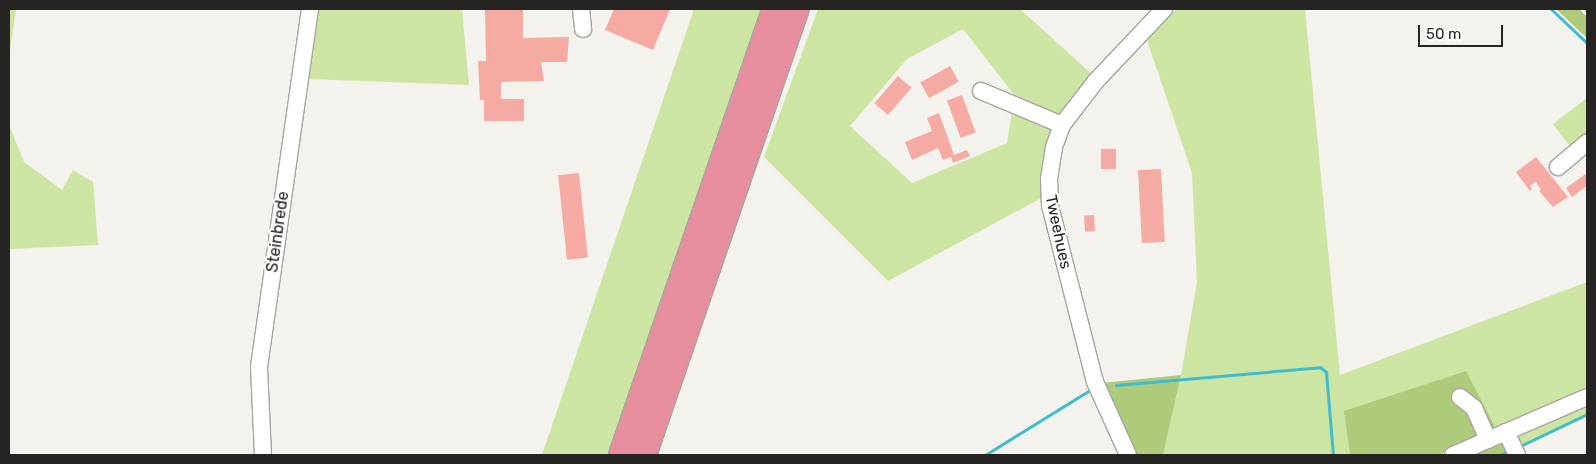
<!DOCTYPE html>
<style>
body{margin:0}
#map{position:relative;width:1596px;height:464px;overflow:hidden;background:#f3f2ec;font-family:Rubik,sans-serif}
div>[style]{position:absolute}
.green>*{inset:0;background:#cce5a2}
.forest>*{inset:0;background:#aecb7b}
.stream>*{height:3px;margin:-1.5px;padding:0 1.5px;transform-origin:1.5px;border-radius:1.5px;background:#40bccf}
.building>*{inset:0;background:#f5aba4;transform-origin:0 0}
.roads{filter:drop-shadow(1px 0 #a7a5a1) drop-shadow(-1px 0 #a7a5a1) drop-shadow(0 1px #a7a5a1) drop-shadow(0 -1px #a7a5a1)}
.minor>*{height:16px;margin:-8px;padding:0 8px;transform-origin:8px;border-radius:8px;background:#fff}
.highway>*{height:24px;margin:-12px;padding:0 12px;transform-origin:12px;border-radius:12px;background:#e68e9d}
span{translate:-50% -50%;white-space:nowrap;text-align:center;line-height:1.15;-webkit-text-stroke:4.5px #fff;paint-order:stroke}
.street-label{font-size:16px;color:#252422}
.frame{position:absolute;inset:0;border:10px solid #252422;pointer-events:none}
.scale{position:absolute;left:1418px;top:25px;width:85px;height:22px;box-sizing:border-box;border:2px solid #252422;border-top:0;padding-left:6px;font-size:15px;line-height:18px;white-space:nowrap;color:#252422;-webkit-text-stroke:4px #fff;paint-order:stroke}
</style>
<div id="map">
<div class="green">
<i style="clip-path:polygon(9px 9px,16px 9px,9px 57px)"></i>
<i style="clip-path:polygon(319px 9px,462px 9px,469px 85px,309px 79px)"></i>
<i style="clip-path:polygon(694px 9px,767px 9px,640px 363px,610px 455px,542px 455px)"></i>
<i style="clip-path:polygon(818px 9px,1020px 9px,1096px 78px,1060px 119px,1020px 102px,963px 29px,907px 59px,850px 126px,912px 183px,1007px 143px,1012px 111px,1055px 130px,1045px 196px,888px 281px,764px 157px)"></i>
<i style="clip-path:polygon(1177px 9px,1305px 9px,1340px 375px,1587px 282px,1587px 387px,1496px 429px,1345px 411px,1350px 455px,1163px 455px,1181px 375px,1197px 282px,1192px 173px,1147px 40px)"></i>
<i style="clip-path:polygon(1587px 98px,1587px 139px,1572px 149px,1553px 124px)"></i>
<i style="clip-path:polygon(9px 125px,24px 162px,62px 190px,73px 170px,93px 182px,98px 245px,9px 249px)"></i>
<i style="clip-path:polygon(1587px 399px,1587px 417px,1517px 448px,1517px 437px,1523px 429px)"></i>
</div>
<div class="forest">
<i style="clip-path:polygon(1556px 9px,1579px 9px,1587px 17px,1587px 38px)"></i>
<i style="clip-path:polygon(1466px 371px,1496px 429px,1439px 455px,1350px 455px,1344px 411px)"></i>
<i style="clip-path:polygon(1181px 375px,1163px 455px,1133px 455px,1102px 383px)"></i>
<i style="clip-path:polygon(1495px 442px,1504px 442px,1510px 455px,1467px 455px)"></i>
</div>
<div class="stream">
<i style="left:1551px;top:9px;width:50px;rotate:43.4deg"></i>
<i style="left:1116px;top:385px;width:205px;rotate:-5deg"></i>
<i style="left:1320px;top:367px;width:8px;rotate:40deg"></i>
<i style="left:1326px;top:372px;width:83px;rotate:85.2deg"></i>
<i style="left:1520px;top:446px;width:74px;rotate:-25.5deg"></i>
<i style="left:985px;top:455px;width:123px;rotate:-31.8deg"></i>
<i style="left:1499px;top:455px;width:12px;rotate:-20deg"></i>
</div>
<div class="building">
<i style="clip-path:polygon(485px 9px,523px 9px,523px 38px,569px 37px,567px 62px,541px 62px,544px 81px,501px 82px,501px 99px,524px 99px,524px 121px,484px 121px,484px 100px,480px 100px,478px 61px,486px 61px)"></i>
<i style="clip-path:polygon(614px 9px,670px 9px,653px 50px,605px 30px)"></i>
<i style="left:950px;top:66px;width:18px;height:34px;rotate:61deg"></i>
<i style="left:898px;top:76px;width:18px;height:36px;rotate:41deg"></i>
<i style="left:962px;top:95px;width:40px;height:16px;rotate:70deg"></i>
<i style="clip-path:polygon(939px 113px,954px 155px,967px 150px,970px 156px,953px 163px,951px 157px,943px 160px,938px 148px,912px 160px,905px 142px,932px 131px,927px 118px)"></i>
<i style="left:1101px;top:149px;width:15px;height:20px"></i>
<i style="clip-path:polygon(1536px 157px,1568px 197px,1553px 207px,1539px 191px,1541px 190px,1536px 182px,1530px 186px,1532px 189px,1530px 191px,1516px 172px)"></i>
<i style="left:1161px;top:169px;width:73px;height:23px;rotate:87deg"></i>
<i style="left:579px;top:173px;width:85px;height:21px;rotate:84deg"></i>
<i style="clip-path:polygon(1587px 173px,1587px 186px,1572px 197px,1566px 188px)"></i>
<i style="left:1094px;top:215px;width:16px;height:10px;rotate:86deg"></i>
</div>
<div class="roads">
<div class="minor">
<i style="left:581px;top:9px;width:20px;rotate:84deg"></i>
<i style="left:981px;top:91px;width:88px;rotate:22.8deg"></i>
<i style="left:1558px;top:167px;width:38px;rotate:-40deg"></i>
<i style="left:1460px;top:397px;width:18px;rotate:38deg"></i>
<i style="left:1474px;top:408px;width:35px;rotate:66deg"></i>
<i style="left:1506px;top:432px;width:25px;rotate:64deg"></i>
<i style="left:263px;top:455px;width:88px;rotate:-92.6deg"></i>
<i style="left:259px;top:367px;width:362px;rotate:-81.9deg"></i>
<i style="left:1128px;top:455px;width:80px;rotate:-114.3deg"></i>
<i style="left:1095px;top:382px;width:182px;rotate:-104.3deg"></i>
<i style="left:1050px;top:206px;width:27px;rotate:-92deg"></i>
<i style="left:1049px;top:179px;width:32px;rotate:-81deg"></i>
<i style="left:1054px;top:147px;width:23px;rotate:-70deg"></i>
<i style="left:1062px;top:125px;width:56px;rotate:-52.3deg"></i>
<i style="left:1096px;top:81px;width:99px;rotate:-46.6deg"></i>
<i style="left:1453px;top:455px;width:146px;rotate:-23.4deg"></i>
</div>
<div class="highway">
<i style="left:621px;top:455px;width:472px;rotate:-71deg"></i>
<i style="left:644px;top:455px;width:472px;rotate:-71.1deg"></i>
</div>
</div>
<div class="street-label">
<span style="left:278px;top:232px;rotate:-82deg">Steinbrede</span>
<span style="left:1058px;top:232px;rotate:78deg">Tweehues</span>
</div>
<div class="frame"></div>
<div class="scale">50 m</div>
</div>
